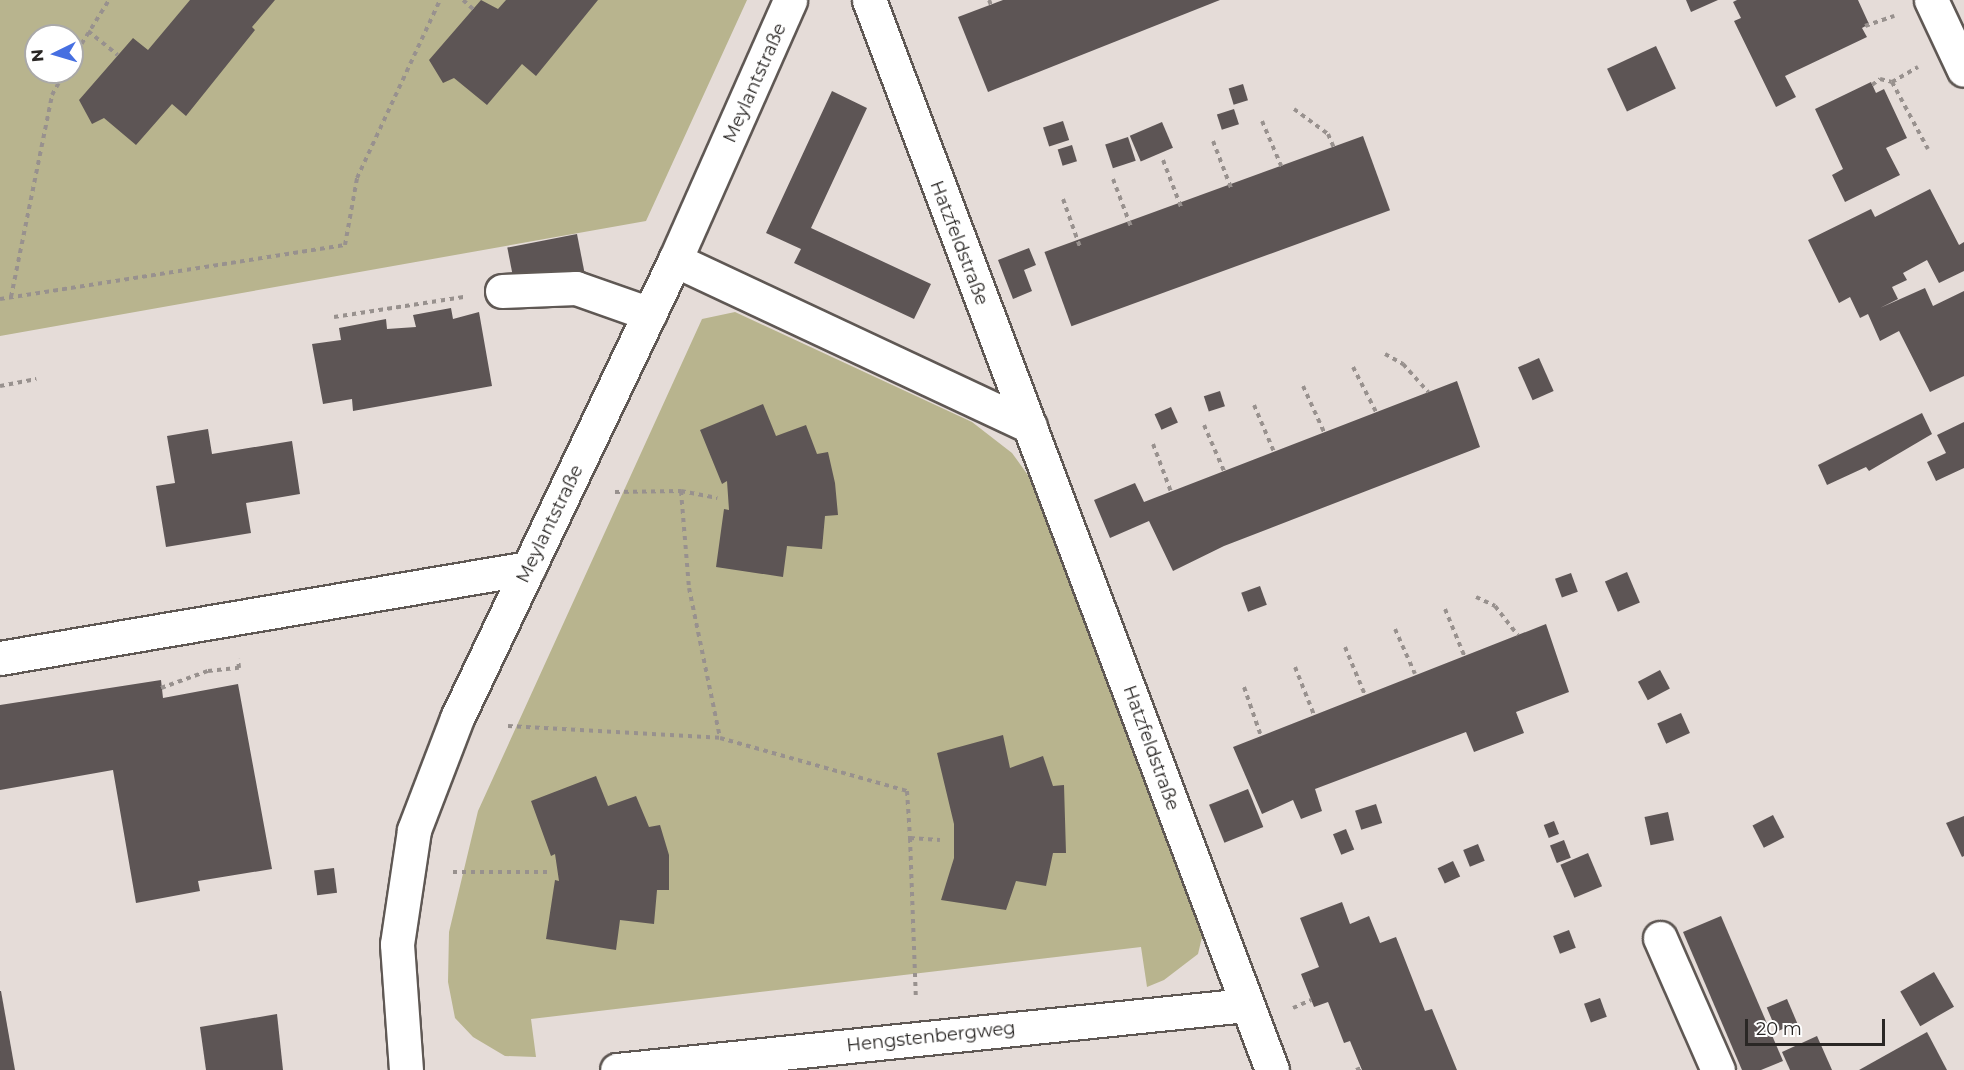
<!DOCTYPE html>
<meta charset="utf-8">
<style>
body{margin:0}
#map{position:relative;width:1964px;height:1070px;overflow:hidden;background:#e5dcd8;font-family:Montserrat,sans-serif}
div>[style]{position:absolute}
.green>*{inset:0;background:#b8b48e}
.building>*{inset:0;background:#5d5555;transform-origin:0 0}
.path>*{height:4px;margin-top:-2px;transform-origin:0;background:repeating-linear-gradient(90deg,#98918e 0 4.5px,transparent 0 9px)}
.roads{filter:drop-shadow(2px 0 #5f5854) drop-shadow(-2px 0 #5f5854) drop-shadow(0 2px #5f5854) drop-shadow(0 -2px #5f5854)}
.minor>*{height:33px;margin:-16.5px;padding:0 16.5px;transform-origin:16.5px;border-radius:16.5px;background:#fff}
span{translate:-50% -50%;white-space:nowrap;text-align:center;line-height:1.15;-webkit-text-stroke:6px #fff;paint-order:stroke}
.street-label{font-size:18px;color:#2a2725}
.north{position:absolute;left:24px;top:24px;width:60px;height:60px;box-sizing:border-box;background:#fff;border:2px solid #aaa9a8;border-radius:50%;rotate:265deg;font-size:16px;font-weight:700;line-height:24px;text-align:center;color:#2a2725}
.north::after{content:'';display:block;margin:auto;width:21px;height:27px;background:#466fe1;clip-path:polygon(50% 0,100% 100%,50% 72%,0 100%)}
.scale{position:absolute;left:1745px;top:1019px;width:140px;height:27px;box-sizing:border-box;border:3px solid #2a2725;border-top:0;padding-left:8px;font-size:18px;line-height:21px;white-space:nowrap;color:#2a2725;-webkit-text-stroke:4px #fff;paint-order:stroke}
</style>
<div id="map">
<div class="green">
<i style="clip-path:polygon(evenodd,0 0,747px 0,646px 221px,0 336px,0 0,36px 36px,72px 36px,72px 72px,36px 72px,36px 36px)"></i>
<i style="clip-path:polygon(735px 312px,972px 422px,1012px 453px,1035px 485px,1203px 933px,1198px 954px,1164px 980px,1147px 987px,1141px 947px,531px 1019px,536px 1057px,505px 1056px,473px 1037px,455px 1018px,448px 982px,449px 932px,478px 811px,702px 319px)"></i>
</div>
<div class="building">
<i style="clip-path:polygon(190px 0,275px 0,252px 27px,255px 30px,186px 116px,172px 104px,136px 145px,104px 118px,92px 124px,79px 100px,133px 38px,148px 50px)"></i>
<i style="clip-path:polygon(481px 0,498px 9px,506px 0,598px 0,536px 76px,522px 64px,487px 105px,454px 78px,443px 83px,429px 60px)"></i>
<i style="clip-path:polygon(1003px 0,1220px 0,988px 92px,958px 17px)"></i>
<i style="clip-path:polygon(1686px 0,1718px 0,1691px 12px)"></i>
<i style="clip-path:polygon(1737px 0,1858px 0,1869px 24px,1862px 28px,1867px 37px,1785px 76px,1796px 97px,1776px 107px,1734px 21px,1741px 18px,1733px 2px)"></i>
<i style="left:1656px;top:46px;width:47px;height:54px;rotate:65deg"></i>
<i style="clip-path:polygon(1871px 82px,1876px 93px,1884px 89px,1907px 138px,1886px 148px,1900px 175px,1845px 202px,1832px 175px,1843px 169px,1815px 109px)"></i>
<i style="left:1243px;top:84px;width:17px;height:15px;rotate:73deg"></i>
<i style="clip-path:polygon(832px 91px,867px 108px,811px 228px,931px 284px,914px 319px,794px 263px,801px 249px,766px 233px)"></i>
<i style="left:1234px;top:109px;width:16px;height:18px;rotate:72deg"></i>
<i style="left:1063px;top:121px;width:20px;height:21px;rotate:72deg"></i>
<i style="left:1162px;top:122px;width:28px;height:35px;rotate:67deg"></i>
<i style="left:1363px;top:136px;width:79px;height:339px;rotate:70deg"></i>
<i style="left:1128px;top:137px;width:25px;height:24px;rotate:72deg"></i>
<i style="left:1072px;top:145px;width:17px;height:15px;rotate:73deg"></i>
<i style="clip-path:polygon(1930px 189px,1959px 245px,1964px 242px,1964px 271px,1939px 283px,1927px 260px,1903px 273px,1907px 280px,1892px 287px,1898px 299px,1880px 308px,1925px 288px,1933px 306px,1964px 291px,1964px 376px,1930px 392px,1899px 331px,1880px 341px,1868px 314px,1860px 318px,1850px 297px,1839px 303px,1808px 240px,1871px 209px,1875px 217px)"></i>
<i style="left:577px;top:234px;width:38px;height:71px;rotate:79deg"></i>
<i style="clip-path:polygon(1029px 248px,1036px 265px,1024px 270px,1032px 291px,1013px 299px,998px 260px)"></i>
<i style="clip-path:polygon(451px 308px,453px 319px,479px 312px,492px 386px,353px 411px,352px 399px,323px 404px,312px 344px,341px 340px,339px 328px,386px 319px,387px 329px,416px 327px,413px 315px)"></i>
<i style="left:1539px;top:358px;width:36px;height:23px;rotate:66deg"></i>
<i style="clip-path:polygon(1457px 381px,1480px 447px,1224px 546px,1173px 571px,1149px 521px,1110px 538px,1094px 500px,1135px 483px,1144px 502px)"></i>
<i style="left:1220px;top:391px;width:16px;height:17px;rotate:72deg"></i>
<i style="clip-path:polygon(763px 404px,776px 436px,806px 425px,817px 454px,828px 452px,835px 483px,838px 515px,825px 516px,822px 549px,787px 546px,783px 577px,716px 567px,724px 509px,729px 510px,727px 481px,722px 484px,700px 430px)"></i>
<i style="left:1171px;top:407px;width:17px;height:18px;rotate:66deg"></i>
<i style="clip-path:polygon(1922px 413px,1932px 434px,1869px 471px,1866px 467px,1827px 485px,1818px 465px)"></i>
<i style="clip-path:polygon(1964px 422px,1964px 468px,1936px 481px,1927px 462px,1946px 453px,1937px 435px)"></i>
<i style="clip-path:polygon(208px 429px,212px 454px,292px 441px,300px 494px,246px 503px,251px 533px,166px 547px,156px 486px,175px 483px,167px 436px)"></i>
<i style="left:1627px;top:572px;width:33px;height:24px;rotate:67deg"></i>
<i style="left:1571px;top:573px;width:20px;height:17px;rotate:70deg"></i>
<i style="left:1260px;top:586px;width:20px;height:20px;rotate:70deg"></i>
<i style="clip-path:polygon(1546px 624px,1569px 692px,1516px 712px,1524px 733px,1474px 752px,1466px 732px,1315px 789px,1322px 811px,1301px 819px,1293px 800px,1262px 814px,1233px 747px)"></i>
<i style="left:1660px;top:670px;width:21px;height:25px;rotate:62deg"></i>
<i style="clip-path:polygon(161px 680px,163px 698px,238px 684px,272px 869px,198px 881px,200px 891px,136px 903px,113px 770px,0 790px,0 705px)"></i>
<i style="left:1681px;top:713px;width:22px;height:26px;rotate:66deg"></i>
<i style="clip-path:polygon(1003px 735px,1010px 768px,1043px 756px,1053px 786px,1064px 785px,1066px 853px,1053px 853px,1046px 886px,1016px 881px,1006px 910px,941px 900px,954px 858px,954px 824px,937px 753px)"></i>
<i style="clip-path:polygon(596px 776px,608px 806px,636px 796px,649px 827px,660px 825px,669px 855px,669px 890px,657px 890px,654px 924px,620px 920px,616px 950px,546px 939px,555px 880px,559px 881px,555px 854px,551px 856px,531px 801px)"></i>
<i style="left:1248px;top:789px;width:41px;height:42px;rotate:68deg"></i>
<i style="left:1376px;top:804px;width:20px;height:22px;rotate:72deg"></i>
<i style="left:1668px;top:812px;width:29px;height:24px;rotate:78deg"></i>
<i style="left:1773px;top:815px;width:25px;height:23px;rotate:63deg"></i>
<i style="clip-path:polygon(1964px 816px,1964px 856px,1962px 857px,1946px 823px)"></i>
<i style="left:1554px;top:821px;width:14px;height:11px;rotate:69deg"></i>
<i style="left:1346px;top:829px;width:22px;height:14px;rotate:68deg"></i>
<i style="left:1564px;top:840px;width:19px;height:15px;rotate:69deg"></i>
<i style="left:1478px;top:844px;width:18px;height:16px;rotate:68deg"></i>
<i style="left:1588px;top:853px;width:36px;height:30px;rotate:67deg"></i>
<i style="left:1453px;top:861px;width:17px;height:17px;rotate:65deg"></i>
<i style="left:334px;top:868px;width:25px;height:20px;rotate:83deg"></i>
<i style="clip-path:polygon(1342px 902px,1350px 924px,1369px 916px,1380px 943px,1396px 937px,1425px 1011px,1432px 1009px,1457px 1070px,1362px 1070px,1350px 1041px,1344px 1043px,1328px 1002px,1314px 1007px,1301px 974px,1319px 967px,1300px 918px)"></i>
<i style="clip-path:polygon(1721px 916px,1783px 1061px,1761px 1070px,1742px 1070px,1683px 932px)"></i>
<i style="left:1569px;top:930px;width:19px;height:17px;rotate:69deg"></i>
<i style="left:1934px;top:972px;width:40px;height:39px;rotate:60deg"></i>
<i style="clip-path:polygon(0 991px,1px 991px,15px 1070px,0 1070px)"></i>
<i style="left:1600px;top:998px;width:20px;height:17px;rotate:70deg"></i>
<i style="left:1787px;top:999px;width:26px;height:22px;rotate:67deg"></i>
<i style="clip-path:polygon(277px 1014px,283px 1070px,206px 1070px,200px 1027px)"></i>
<i style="clip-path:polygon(1927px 1032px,1947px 1070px,1859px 1070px)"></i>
<i style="clip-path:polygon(1817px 1036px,1832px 1070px,1790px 1070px,1782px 1052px)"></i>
</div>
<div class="path">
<i style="left:463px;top:0;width:15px;rotate:42deg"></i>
<i style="left:989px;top:0;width:5px;rotate:68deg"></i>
<i style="left:1865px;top:26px;width:31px;rotate:-19deg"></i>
<i style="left:88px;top:31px;width:38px;rotate:39deg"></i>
<i style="left:72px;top:59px;width:70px;rotate:-57.9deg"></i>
<i style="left:1892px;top:82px;width:76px;rotate:61.8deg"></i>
<i style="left:1872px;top:85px;width:10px;rotate:-37deg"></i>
<i style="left:1880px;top:79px;width:12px;rotate:14deg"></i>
<i style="left:1892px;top:82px;width:30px;rotate:-30deg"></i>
<i style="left:1294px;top:109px;width:42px;rotate:36.3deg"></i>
<i style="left:1328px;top:134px;width:15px;rotate:67deg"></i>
<i style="left:1262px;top:121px;width:51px;rotate:66.9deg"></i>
<i style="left:1213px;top:141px;width:50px;rotate:69deg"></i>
<i style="left:1163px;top:160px;width:50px;rotate:69deg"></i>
<i style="left:1113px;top:179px;width:51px;rotate:69.4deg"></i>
<i style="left:1063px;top:199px;width:51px;rotate:70.5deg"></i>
<i style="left:11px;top:297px;width:206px;rotate:-78.5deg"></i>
<i style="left:52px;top:95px;width:26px;rotate:-61deg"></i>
<i style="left:0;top:299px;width:349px;rotate:-8.9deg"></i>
<i style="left:345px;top:245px;width:68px;rotate:-79.8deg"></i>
<i style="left:357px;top:178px;width:196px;rotate:-65deg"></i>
<i style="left:334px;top:317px;width:131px;rotate:-8.8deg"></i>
<i style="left:1385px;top:354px;width:21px;rotate:29deg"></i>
<i style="left:1403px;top:364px;width:38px;rotate:48deg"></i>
<i style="left:1353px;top:367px;width:51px;rotate:62.9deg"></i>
<i style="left:0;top:386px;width:37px;rotate:-11deg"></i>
<i style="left:1303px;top:386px;width:51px;rotate:65.5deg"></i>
<i style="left:1254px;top:405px;width:51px;rotate:66.9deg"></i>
<i style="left:1204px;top:425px;width:50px;rotate:66.5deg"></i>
<i style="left:1153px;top:444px;width:51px;rotate:69.4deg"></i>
<i style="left:681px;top:491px;width:97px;rotate:85.3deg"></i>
<i style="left:689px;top:588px;width:153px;rotate:78.3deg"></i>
<i style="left:615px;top:492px;width:66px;rotate:-0.9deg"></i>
<i style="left:681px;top:491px;width:37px;rotate:11deg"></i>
<i style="left:1476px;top:597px;width:21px;rotate:25deg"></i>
<i style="left:1495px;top:606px;width:37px;rotate:52deg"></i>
<i style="left:1445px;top:609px;width:50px;rotate:67.6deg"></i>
<i style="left:1395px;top:629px;width:49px;rotate:66deg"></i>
<i style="left:1345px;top:647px;width:52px;rotate:67.4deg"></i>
<i style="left:1295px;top:667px;width:52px;rotate:68.4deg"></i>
<i style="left:1244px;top:687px;width:52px;rotate:70.9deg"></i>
<i style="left:161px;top:688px;width:50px;rotate:-19.9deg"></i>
<i style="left:208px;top:671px;width:31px;rotate:-6deg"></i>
<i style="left:239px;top:668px;width:9px;rotate:-96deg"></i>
<i style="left:508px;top:726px;width:212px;rotate:3.2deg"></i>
<i style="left:720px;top:738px;width:194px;rotate:15.8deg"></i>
<i style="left:907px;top:791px;width:47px;rotate:86.3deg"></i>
<i style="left:910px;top:838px;width:30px;rotate:4deg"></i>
<i style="left:910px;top:838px;width:161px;rotate:87.9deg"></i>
<i style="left:453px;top:872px;width:95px"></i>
<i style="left:1293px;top:1008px;width:20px;rotate:-24deg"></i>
<i style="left:1356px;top:1070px;width:5px;rotate:-22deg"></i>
</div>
<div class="roads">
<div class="minor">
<i style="left:869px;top:0;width:1143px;rotate:69.36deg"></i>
<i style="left:1931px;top:0;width:77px;rotate:64.8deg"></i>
<i style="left:675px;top:260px;width:392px;rotate:25.1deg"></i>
<i style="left:502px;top:291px;width:74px;rotate:-2.3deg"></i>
<i style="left:576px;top:288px;width:78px;rotate:19.4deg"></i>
<i style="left:0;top:658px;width:536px;rotate:-9.67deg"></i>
<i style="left:1660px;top:938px;width:144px;rotate:66.3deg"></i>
<i style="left:406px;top:1070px;width:126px;rotate:-94.1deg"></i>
<i style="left:397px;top:944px;width:115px;rotate:-81.5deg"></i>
<i style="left:414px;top:830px;width:120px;rotate:-69deg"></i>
<i style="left:457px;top:718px;width:507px;rotate:-64.55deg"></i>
<i style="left:675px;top:260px;width:284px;rotate:-66.1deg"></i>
<i style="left:617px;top:1070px;width:632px;rotate:-5.9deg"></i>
</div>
</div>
<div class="street-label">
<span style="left:755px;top:83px;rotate:-66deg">Meylantstraße</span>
<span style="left:959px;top:243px;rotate:69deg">Hatzfeldstraße</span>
<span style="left:550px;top:524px;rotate:-64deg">Meylantstraße</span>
<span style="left:1151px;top:748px;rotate:70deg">Hatzfeldstraße</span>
<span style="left:931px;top:1037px;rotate:-6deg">Hengstenbergweg</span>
</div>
<div class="north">N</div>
<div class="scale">20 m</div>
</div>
